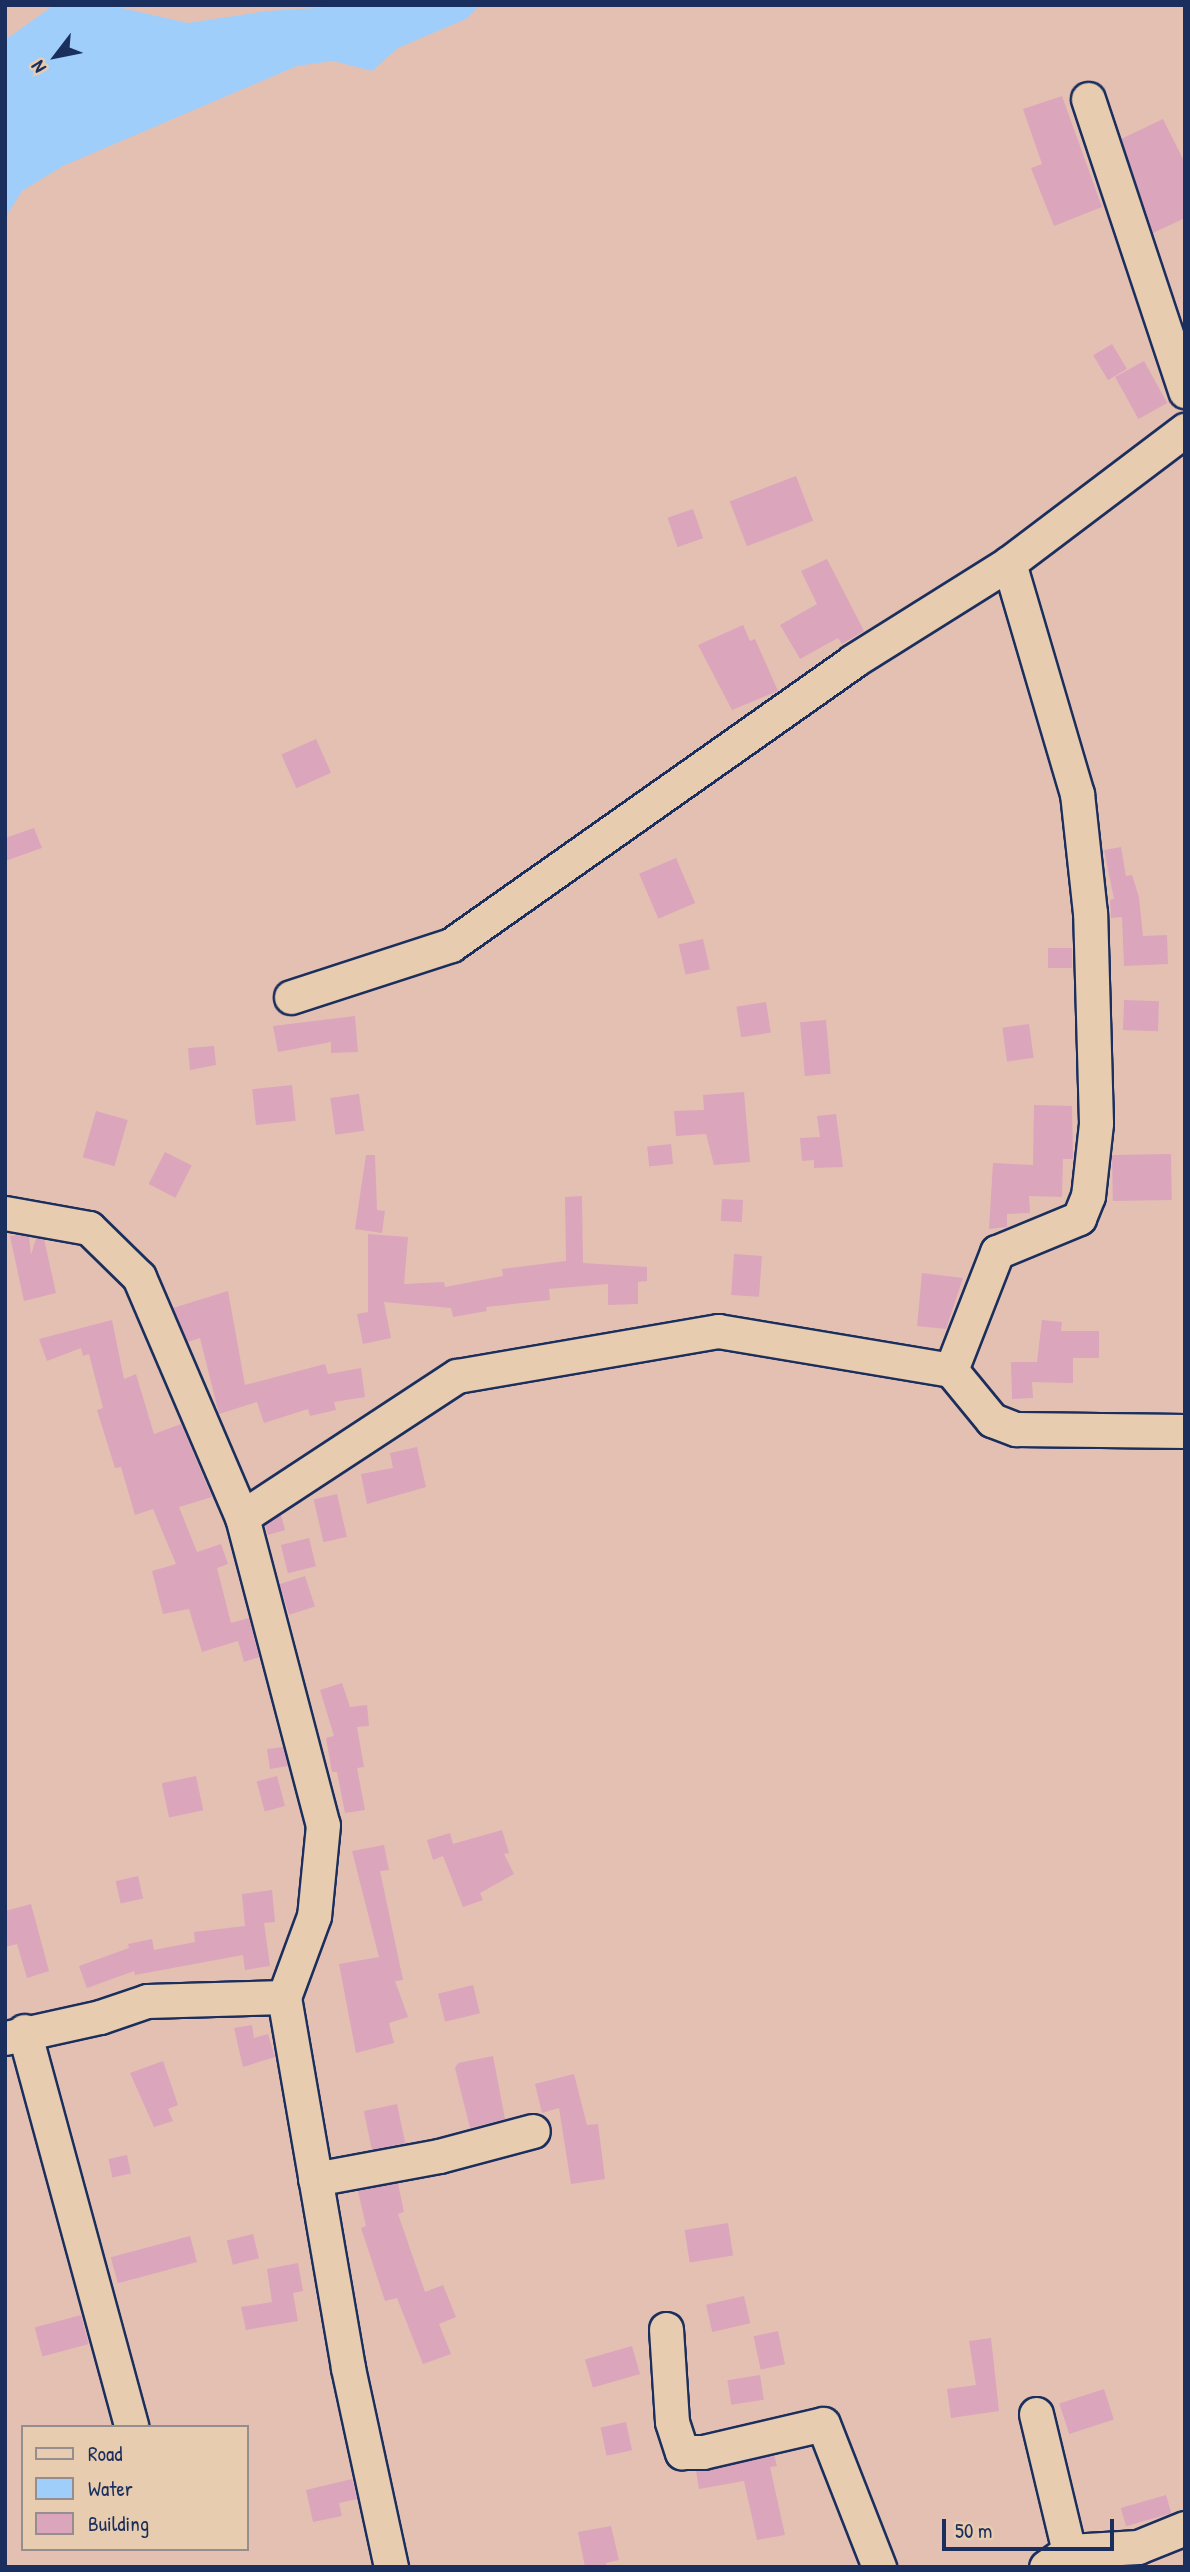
<!DOCTYPE html>
<style>
body{margin:0}
#map{position:relative;width:1190px;height:2572px;overflow:hidden;background:#e4c0b3;font-family:"Patrick Hand",sans-serif}
div>[style]{position:absolute}
.water>*{inset:0;background:#9fcefb}
.building>*{inset:0;background:#dba5bc;transform-origin:0 0}
.roads{filter:drop-shadow(2px 0 #1b2f5e) drop-shadow(-2px 0 #1b2f5e) drop-shadow(0 2px #1b2f5e) drop-shadow(0 -2px #1b2f5e)}
.minor>*{height:33px;margin:-16.5px;padding:0 16.5px;transform-origin:16.5px;border-radius:16.5px;background:#e8ccaf}
span{translate:-50% -50%;white-space:nowrap;text-align:center;line-height:1.15;-webkit-text-stroke:5px #e8ccaf;paint-order:stroke}
.frame{position:absolute;inset:0;border:7px solid #1b2f5e;pointer-events:none}
.legend{position:absolute;left:21px;top:2425px;width:228px;height:126px;box-sizing:border-box;background:#e8ccaf;border:2px solid #968d8f;margin:0;padding:9px 12px;list-style:none;font-size:21px;color:#1b2f5e}
.legend li{display:flex;align-items:center;gap:14px;height:35px}
.legend b{width:35px;border:2px solid #968d8f}
.north{position:absolute;left:21px;top:21px;width:70px;height:70px;-webkit-text-stroke:5px #e8ccaf;paint-order:stroke;rotate:238deg;font-size:19px;font-weight:700;line-height:28px;text-align:center;color:#1b2f5e}
.north::after{content:'';display:block;margin:auto;width:24px;height:32px;background:#1b2f5e;clip-path:polygon(50% 0,100% 100%,50% 72%,0 100%)}
.scale{position:absolute;left:942px;top:2519px;width:172px;height:32px;box-sizing:border-box;border:4px solid #1b2f5e;border-top:0;padding-left:9px;font-size:21px;line-height:24px;white-space:nowrap;color:#1b2f5e;-webkit-text-stroke:5px #e8ccaf;paint-order:stroke}
</style>
<div id="map">
<div class="water">
<i style="clip-path:polygon(54px 5px,108px 5px,188px 23px,268px 11px,365px 5px,480px 5px,466px 19px,398px 48px,372px 71px,333px 61px,297px 66px,63px 166px,22px 191px,5px 218px,5px 40px)"></i>
</div>
<div class="building">
<i style="clip-path:polygon(1062px 96px,1102px 207px,1054px 226px,1031px 168px,1042px 164px,1023px 109px)"></i>
<i style="clip-path:polygon(1163px 119px,1185px 163px,1185px 218px,1153px 233px,1121px 139px)"></i>
<i style="left:1112px;top:344px;width:29px;height:22px;rotate:59deg"></i>
<i style="left:1144px;top:361px;width:48px;height:33px;rotate:61deg"></i>
<i style="left:796px;top:476px;width:48px;height:71px;rotate:69deg"></i>
<i style="left:693px;top:509px;width:31px;height:27px;rotate:71deg"></i>
<i style="clip-path:polygon(827px 559px,864px 631px,842px 644px,838px 638px,800px 659px,780px 625px,817px 604px,801px 571px)"></i>
<i style="clip-path:polygon(743px 625px,750px 641px,755px 639px,778px 691px,732px 710px,698px 645px)"></i>
<i style="left:316px;top:739px;width:37px;height:38px;rotate:66deg"></i>
<i style="clip-path:polygon(34px 828px,42px 848px,5px 861px,5px 838px)"></i>
<i style="clip-path:polygon(1121px 847px,1126px 876px,1132px 875px,1139px 897px,1143px 936px,1167px 935px,1168px 964px,1124px 966px,1122px 917px,1111px 918px,1110px 900px,1114px 899px,1104px 850px)"></i>
<i style="left:676px;top:858px;width:49px;height:40px;rotate:67deg"></i>
<i style="left:703px;top:939px;width:31px;height:25px;rotate:77deg"></i>
<i style="left:1072px;top:948px;width:20px;height:24px;rotate:90deg"></i>
<i style="left:1124px;top:1000px;width:35px;height:30px;rotate:2deg"></i>
<i style="left:766px;top:1002px;width:31px;height:30px;rotate:81deg"></i>
<i style="clip-path:polygon(355px 1016px,358px 1052px,331px 1053px,331px 1042px,278px 1052px,273px 1026px)"></i>
<i style="left:826px;top:1020px;width:54px;height:26px;rotate:85deg"></i>
<i style="left:1029px;top:1024px;width:34px;height:27px;rotate:82deg"></i>
<i style="clip-path:polygon(214px 1046px,216px 1065px,190px 1070px,188px 1048px)"></i>
<i style="left:292px;top:1085px;width:36px;height:40px;rotate:84deg"></i>
<i style="clip-path:polygon(744px 1092px,750px 1162px,714px 1165px,706px 1134px,676px 1136px,674px 1111px,704px 1110px,703px 1095px)"></i>
<i style="left:359px;top:1094px;width:37px;height:29px;rotate:82deg"></i>
<i style="clip-path:polygon(1034px 1105px,1072px 1106px,1073px 1159px,1063px 1159px,1062px 1197px,1029px 1196px,1030px 1213px,1007px 1214px,1007px 1227px,989px 1229px,993px 1163px,1033px 1165px)"></i>
<i style="left:96px;top:1111px;width:33px;height:48px;rotate:16deg"></i>
<i style="clip-path:polygon(836px 1114px,843px 1167px,814px 1168px,814px 1160px,802px 1161px,800px 1138px,820px 1137px,817px 1116px)"></i>
<i style="left:671px;top:1144px;width:20px;height:24px;rotate:84deg"></i>
<i style="left:165px;top:1152px;width:30px;height:36px;rotate:27deg"></i>
<i style="left:1171px;top:1154px;width:46px;height:59px;rotate:89deg"></i>
<i style="clip-path:polygon(366px 1155px,375px 1155px,377px 1210px,385px 1211px,382px 1233px,355px 1229px)"></i>
<i style="clip-path:polygon(582px 1196px,583px 1263px,647px 1267px,647px 1281px,638px 1282px,638px 1304px,608px 1305px,608px 1284px,549px 1289px,550px 1300px,486px 1307px,487px 1311px,453px 1317px,451px 1308px,384px 1302px,391px 1338px,363px 1344px,357px 1314px,368px 1312px,368px 1234px,408px 1237px,404px 1284px,444px 1282px,445px 1287px,503px 1276px,502px 1269px,566px 1261px,565px 1197px)"></i>
<i style="left:722px;top:1199px;width:21px;height:22px;rotate:3deg"></i>
<i style="clip-path:polygon(17px 1235px,29px 1237px,31px 1255px,36px 1238px,44px 1239px,56px 1293px,24px 1301px,10px 1236px)"></i>
<i style="left:734px;top:1254px;width:28px;height:41px;rotate:4deg"></i>
<i style="clip-path:polygon(922px 1273px,963px 1278px,946px 1329px,917px 1326px)"></i>
<i style="clip-path:polygon(228px 1291px,245px 1385px,325px 1364px,328px 1374px,361px 1368px,365px 1397px,334px 1402px,336px 1410px,310px 1416px,308px 1409px,264px 1423px,257px 1402px,219px 1414px,200px 1338px,188px 1342px,173px 1308px)"></i>
<i style="clip-path:polygon(112px 1320px,124px 1379px,136px 1374px,154px 1434px,181px 1424px,212px 1497px,179px 1507px,197px 1552px,221px 1544px,228px 1564px,217px 1568px,231px 1623px,249px 1618px,259px 1657px,244px 1662px,238px 1641px,202px 1652px,189px 1609px,163px 1614px,152px 1571px,176px 1564px,153px 1509px,135px 1515px,121px 1467px,115px 1468px,97px 1410px,103px 1408px,89px 1354px,83px 1356px,81px 1348px,47px 1361px,39px 1339px)"></i>
<i style="clip-path:polygon(1042px 1320px,1062px 1322px,1061px 1331px,1099px 1331px,1099px 1358px,1073px 1358px,1073px 1383px,1032px 1382px,1033px 1398px,1012px 1399px,1011px 1362px,1037px 1362px)"></i>
<i style="clip-path:polygon(417px 1447px,426px 1487px,367px 1504px,361px 1474px,393px 1468px,390px 1453px)"></i>
<i style="left:337px;top:1494px;width:44px;height:24px;rotate:77deg"></i>
<i style="clip-path:polygon(281px 1515px,285px 1530px,268px 1535px,265px 1525px)"></i>
<i style="left:309px;top:1538px;width:29px;height:29px;rotate:76deg"></i>
<i style="left:305px;top:1576px;width:32px;height:27px;rotate:72deg"></i>
<i style="clip-path:polygon(342px 1683px,350px 1707px,367px 1705px,369px 1726px,357px 1727px,364px 1767px,357px 1768px,365px 1810px,345px 1813px,337px 1772px,332px 1772px,326px 1738px,334px 1736px,320px 1690px)"></i>
<i style="clip-path:polygon(283px 1747px,288px 1766px,270px 1769px,267px 1749px)"></i>
<i style="left:196px;top:1776px;width:35px;height:35px;rotate:78deg"></i>
<i style="left:277px;top:1776px;width:31px;height:21px;rotate:75deg"></i>
<i style="clip-path:polygon(502px 1830px,509px 1853px,504px 1854px,514px 1874px,480px 1893px,483px 1900px,463px 1907px,443px 1856px,433px 1860px,427px 1840px,450px 1833px,453px 1844px)"></i>
<i style="clip-path:polygon(384px 1845px,389px 1870px,380px 1871px,403px 1980px,395px 1981px,408px 2017px,389px 2023px,394px 2043px,356px 2053px,339px 1964px,379px 1957px,352px 1851px)"></i>
<i style="left:138px;top:1876px;width:23px;height:23px;rotate:77deg"></i>
<i style="clip-path:polygon(272px 1890px,275px 1922px,264px 1923px,270px 1966px,245px 1970px,243px 1955px,135px 1975px,134px 1971px,87px 1988px,79px 1966px,129px 1948px,128px 1944px,152px 1939px,154px 1950px,195px 1942px,194px 1932px,245px 1926px,242px 1894px)"></i>
<i style="clip-path:polygon(31px 1904px,49px 1971px,27px 1978px,17px 1944px,5px 1947px,5px 1911px)"></i>
<i style="left:473px;top:1985px;width:29px;height:36px;rotate:76deg"></i>
<i style="clip-path:polygon(252px 2025px,254px 2038px,268px 2034px,275px 2057px,243px 2067px,234px 2028px)"></i>
<i style="clip-path:polygon(493px 2056px,505px 2119px,470px 2128px,455px 2068px,458px 2063px)"></i>
<i style="clip-path:polygon(163px 2061px,178px 2105px,168px 2109px,173px 2121px,154px 2127px,130px 2073px)"></i>
<i style="clip-path:polygon(574px 2074px,587px 2125px,598px 2124px,605px 2179px,571px 2184px,559px 2108px,542px 2113px,535px 2084px)"></i>
<i style="left:397px;top:2104px;width:40px;height:34px;rotate:78deg"></i>
<i style="left:127px;top:2155px;width:19px;height:19px;rotate:78deg"></i>
<i style="clip-path:polygon(398px 2183px,404px 2212px,398px 2214px,425px 2292px,443px 2285px,456px 2317px,439px 2324px,451px 2354px,423px 2364px,397px 2298px,385px 2301px,361px 2228px,366px 2226px,358px 2191px)"></i>
<i style="left:728px;top:2223px;width:33px;height:44px;rotate:81deg"></i>
<i style="left:253px;top:2234px;width:25px;height:27px;rotate:76deg"></i>
<i style="left:190px;top:2236px;width:27px;height:82px;rotate:75deg"></i>
<i style="clip-path:polygon(298px 2263px,303px 2291px,293px 2293px,298px 2321px,246px 2330px,241px 2307px,272px 2302px,267px 2269px)"></i>
<i style="left:744px;top:2296px;width:28px;height:39px;rotate:77deg"></i>
<i style="left:81px;top:2315px;width:30px;height:48px;rotate:75deg"></i>
<i style="left:778px;top:2331px;width:34px;height:25px;rotate:78deg"></i>
<i style="clip-path:polygon(991px 2338px,999px 2411px,951px 2418px,947px 2389px,976px 2385px,969px 2341px)"></i>
<i style="left:632px;top:2346px;width:29px;height:49px;rotate:74deg"></i>
<i style="left:760px;top:2375px;width:25px;height:33px;rotate:81deg"></i>
<i style="left:1104px;top:2389px;width:32px;height:47px;rotate:72deg"></i>
<i style="left:626px;top:2422px;width:29px;height:26px;rotate:78deg"></i>
<i style="clip-path:polygon(774px 2455px,777px 2466px,770px 2467px,785px 2535px,757px 2540px,744px 2481px,699px 2489px,696px 2471px)"></i>
<i style="clip-path:polygon(352px 2479px,357px 2499px,339px 2503px,342px 2516px,313px 2522px,306px 2490px)"></i>
<i style="left:1166px;top:2495px;width:19px;height:47px;rotate:74deg"></i>
<i style="clip-path:polygon(611px 2526px,619px 2560px,606px 2563px,607px 2567px,585px 2567px,578px 2532px)"></i>
</div>
<div class="roads">
<div class="minor">
<i style="left:1088px;top:99px;width:308px;rotate:71.6deg"></i>
<i style="left:291px;top:997px;width:168px;rotate:-18deg"></i>
<i style="left:451px;top:945px;width:492px;rotate:-35.2deg"></i>
<i style="left:853px;top:661px;width:184px;rotate:-32.1deg"></i>
<i style="left:5px;top:1213px;width:85px;rotate:10.1deg"></i>
<i style="left:89px;top:1228px;width:70px;rotate:44.4deg"></i>
<i style="left:139px;top:1277px;width:261px;rotate:66.8deg"></i>
<i style="left:242px;top:1517px;width:318px;rotate:75.3deg"></i>
<i style="left:323px;top:1825px;width:91px;rotate:95.6deg"></i>
<i style="left:314px;top:1916px;width:86px;rotate:110.3deg"></i>
<i style="left:284px;top:1997px;width:137px;rotate:178.3deg"></i>
<i style="left:147px;top:2001px;width:50px;rotate:161.2deg"></i>
<i style="left:100px;top:2017px;width:97px;rotate:167.5deg"></i>
<i style="left:951px;top:1370px;width:127px;rotate:-68.7deg"></i>
<i style="left:997px;top:1252px;width:89px;rotate:-22.5deg"></i>
<i style="left:1079px;top:1218px;width:24px;rotate:-68deg"></i>
<i style="left:1088px;top:1196px;width:73px;rotate:-83.7deg"></i>
<i style="left:1096px;top:1123px;width:210px;rotate:-91.6deg"></i>
<i style="left:1090px;top:913px;width:120px;rotate:-96.2deg"></i>
<i style="left:1077px;top:794px;width:241px;rotate:-106.4deg"></i>
<i style="left:1009px;top:563px;width:221px;rotate:-37.1deg"></i>
<i style="left:242px;top:1517px;width:257px;rotate:-33.3deg"></i>
<i style="left:457px;top:1376px;width:265px;rotate:-9.8deg"></i>
<i style="left:718px;top:1331px;width:236px;rotate:9.5deg"></i>
<i style="left:951px;top:1370px;width:65px;rotate:50.6deg"></i>
<i style="left:992px;top:1420px;width:26px;rotate:21deg"></i>
<i style="left:1016px;top:1429px;width:169px;rotate:0.7deg"></i>
<i style="left:284px;top:1997px;width:376px;rotate:80.2deg"></i>
<i style="left:348px;top:2368px;width:204px;rotate:77.8deg"></i>
<i style="left:24px;top:2031px;width:409px;rotate:74.8deg"></i>
<i style="left:315px;top:2179px;width:126px;rotate:-10.5deg"></i>
<i style="left:439px;top:2156px;width:97px;rotate:-14.9deg"></i>
<i style="left:666px;top:2329px;width:93px;rotate:86.3deg"></i>
<i style="left:672px;top:2422px;width:32px;rotate:72deg"></i>
<i style="left:682px;top:2452px;width:21px"></i>
<i style="left:703px;top:2452px;width:123px;rotate:-13.1deg"></i>
<i style="left:823px;top:2424px;width:154px;rotate:68.6deg"></i>
<i style="left:1036px;top:2414px;width:141px;rotate:76.5deg"></i>
<i style="left:1069px;top:2551px;width:28px;rotate:145deg"></i>
<i style="left:1069px;top:2551px;width:69px;rotate:-3.3deg"></i>
<i style="left:1138px;top:2547px;width:51px;rotate:-22deg"></i>
</div>
</div>
<div class="frame"></div>
<ul class="legend">
<li><b style="height:9px;background:#e8ccaf"></b>Road</li>
<li><b style="height:19px;background:#9fcefb"></b>Water</li>
<li><b style="height:19px;background:#dba5bc"></b>Building</li>
</ul>
<div class="north">N</div>
<div class="scale">50 m</div>
</div>
